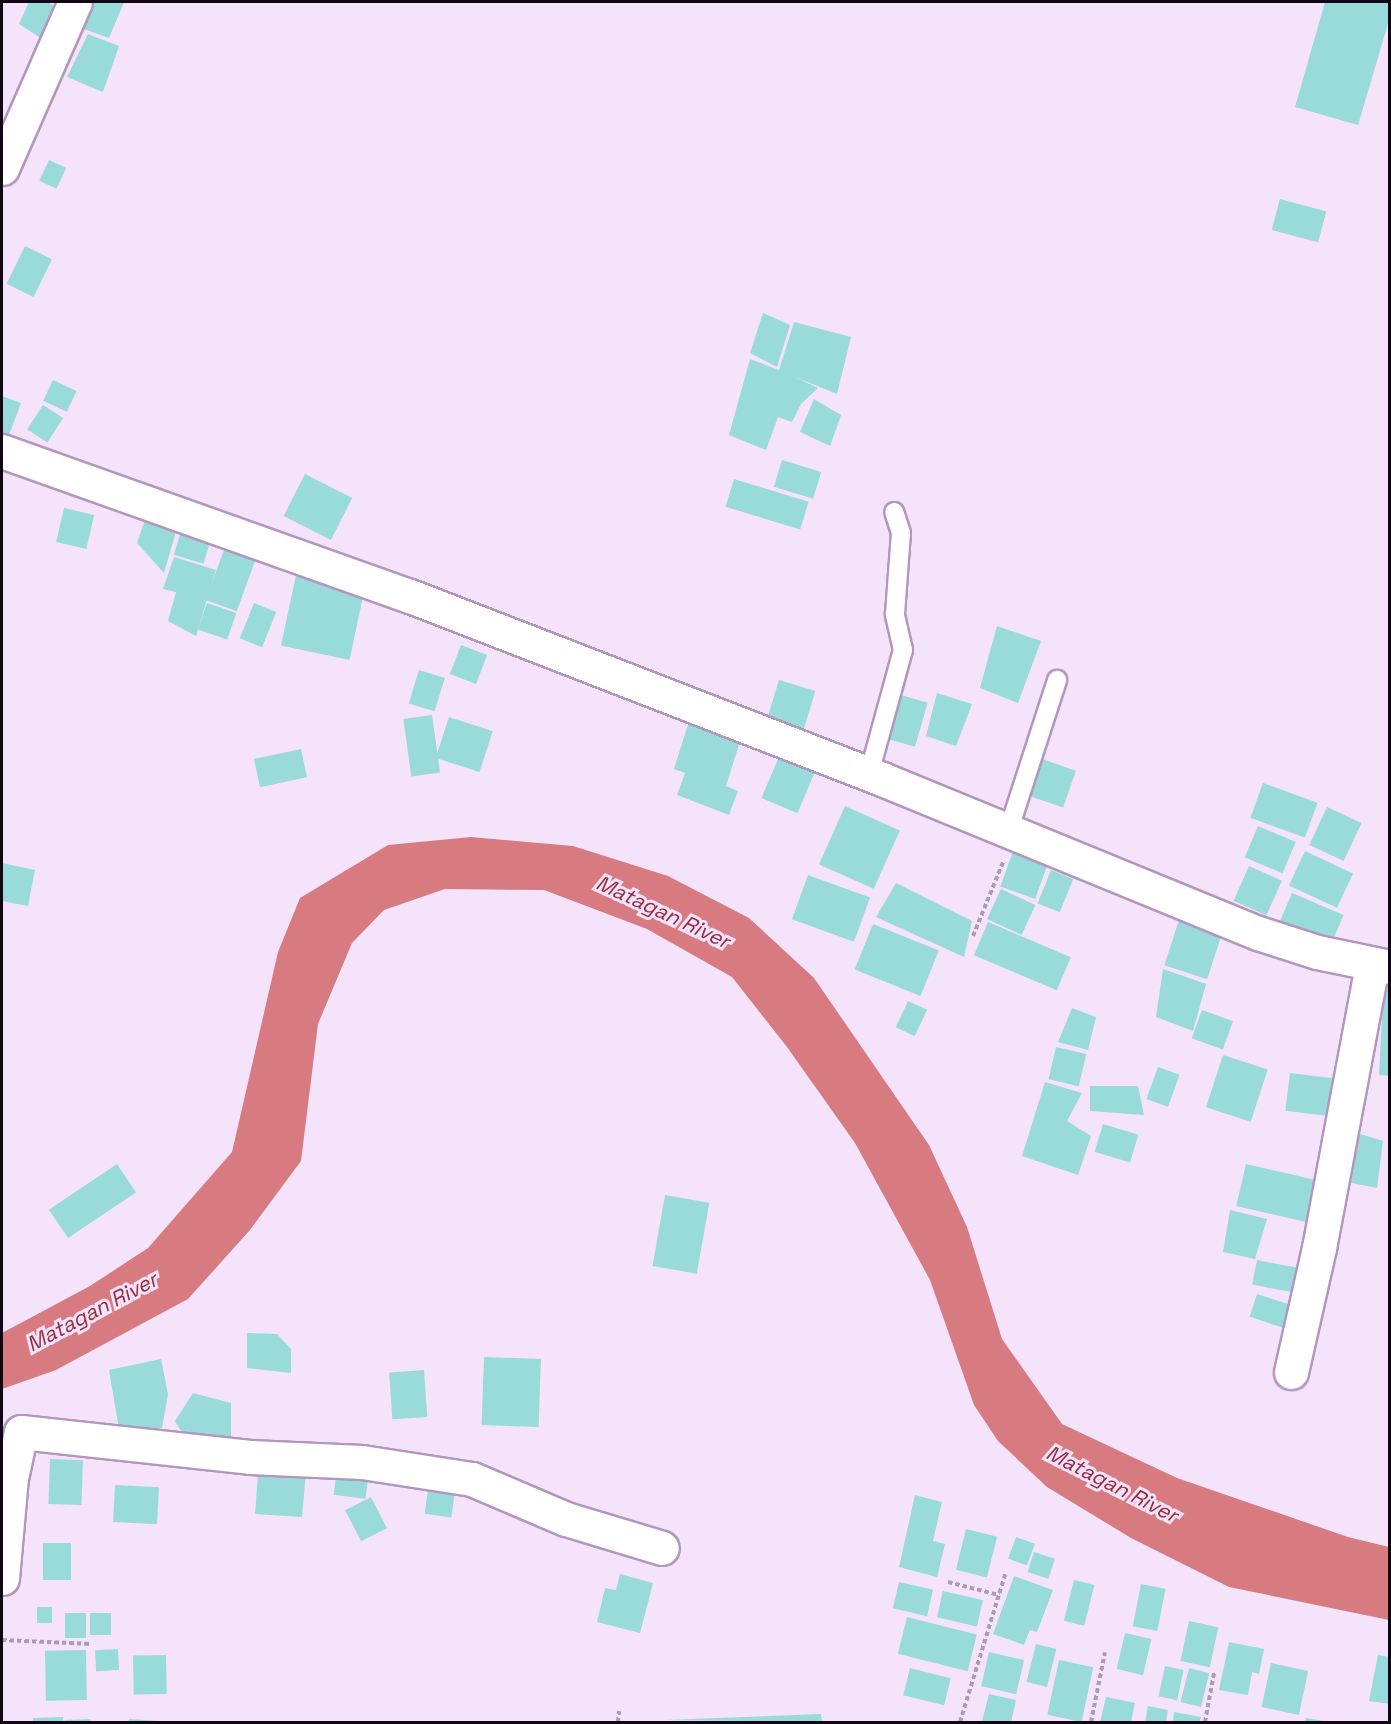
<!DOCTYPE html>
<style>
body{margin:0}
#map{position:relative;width:1391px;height:1724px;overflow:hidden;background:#f5e3fc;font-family:"Space Grotesk",sans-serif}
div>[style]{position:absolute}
.water>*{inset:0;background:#d77b81}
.building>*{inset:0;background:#99dada;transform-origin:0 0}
.path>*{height:4px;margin-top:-2px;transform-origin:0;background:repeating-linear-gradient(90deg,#ab9cb1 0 4.5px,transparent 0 7.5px)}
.roads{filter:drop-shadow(2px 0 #b396be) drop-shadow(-2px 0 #b396be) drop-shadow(0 2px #b396be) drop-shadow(0 -2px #b396be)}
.service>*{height:18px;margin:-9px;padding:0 9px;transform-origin:9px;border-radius:9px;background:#fff}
.minor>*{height:33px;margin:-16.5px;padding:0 16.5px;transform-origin:16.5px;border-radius:16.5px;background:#fff}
span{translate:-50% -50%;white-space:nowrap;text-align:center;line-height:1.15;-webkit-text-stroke:6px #f5e3fc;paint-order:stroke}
.water-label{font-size:21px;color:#982a3a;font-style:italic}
.frame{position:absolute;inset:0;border:3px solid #110714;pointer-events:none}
</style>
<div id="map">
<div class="water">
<i style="clip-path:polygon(471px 837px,573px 846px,668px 876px,749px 918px,814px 978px,929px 1145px,967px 1227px,1002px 1339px,1062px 1424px,1177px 1478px,1348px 1537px,1389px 1547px,1389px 1620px,1229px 1587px,1131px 1538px,1047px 1487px,998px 1441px,974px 1405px,930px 1280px,855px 1143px,787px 1047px,732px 977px,647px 929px,544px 890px,445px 889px,384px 910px,352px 943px,318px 1024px,301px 1161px,250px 1230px,188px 1299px,56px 1370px,2px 1389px,2px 1333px,90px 1286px,148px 1248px,232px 1152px,278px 952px,300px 898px,388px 845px)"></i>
</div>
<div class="building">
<i style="clip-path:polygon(29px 2px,48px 2px,58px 8px,44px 40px,19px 24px)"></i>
<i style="clip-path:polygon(91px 2px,124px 2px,109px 38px,81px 28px)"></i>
<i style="clip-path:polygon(1325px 2px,1390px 2px,1390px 17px,1358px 125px,1295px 107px)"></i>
<i style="clip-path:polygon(88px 34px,119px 46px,103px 92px,67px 77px)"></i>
<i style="left:49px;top:160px;width:19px;height:23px;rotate:25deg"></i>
<i style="left:1280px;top:199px;width:48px;height:32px;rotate:15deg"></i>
<i style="left:25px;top:246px;width:30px;height:42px;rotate:26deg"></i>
<i style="clip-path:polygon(763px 313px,790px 325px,777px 367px,750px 353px)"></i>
<i style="clip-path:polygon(794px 322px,851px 337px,837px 394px,795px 377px,818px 388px,801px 404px,792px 422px,778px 417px,766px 450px,729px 435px,750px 359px,779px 370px)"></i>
<i style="left:53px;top:380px;width:26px;height:23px;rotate:25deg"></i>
<i style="clip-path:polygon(2px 396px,21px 403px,8px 438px,2px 436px)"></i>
<i style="clip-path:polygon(814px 399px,841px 415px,830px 446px,800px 432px)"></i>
<i style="left:43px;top:405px;width:24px;height:29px;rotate:33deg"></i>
<i style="left:782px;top:460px;width:41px;height:28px;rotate:17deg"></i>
<i style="left:305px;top:474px;width:53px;height:47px;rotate:27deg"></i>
<i style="left:734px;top:479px;width:78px;height:29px;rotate:17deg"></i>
<i style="left:64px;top:508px;width:31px;height:35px;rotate:13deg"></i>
<i style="clip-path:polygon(149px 508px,180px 518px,164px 573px,137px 543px)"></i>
<i style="left:182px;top:528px;width:31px;height:28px;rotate:17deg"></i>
<i style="left:229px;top:536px;width:33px;height:68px;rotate:20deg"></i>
<i style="clip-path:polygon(174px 557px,216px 570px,196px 636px,168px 621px,176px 592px,163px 589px)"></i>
<i style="left:296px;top:575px;width:70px;height:72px;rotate:12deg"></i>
<i style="left:207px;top:603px;width:31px;height:28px;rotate:19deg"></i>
<i style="left:254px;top:603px;width:24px;height:38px;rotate:22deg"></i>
<i style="clip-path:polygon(997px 626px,1041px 641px,1018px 703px,980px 688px)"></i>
<i style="left:461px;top:645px;width:28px;height:31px;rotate:21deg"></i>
<i style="left:419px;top:670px;width:27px;height:35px;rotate:17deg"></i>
<i style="left:779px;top:680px;width:38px;height:42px;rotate:17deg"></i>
<i style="left:894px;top:693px;width:35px;height:46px;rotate:16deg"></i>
<i style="clip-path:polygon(937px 693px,972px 704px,956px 746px,926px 736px)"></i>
<i style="left:432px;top:715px;width:58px;height:29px;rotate:82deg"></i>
<i style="left:449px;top:717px;width:46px;height:43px;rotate:18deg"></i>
<i style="clip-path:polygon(690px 718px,742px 735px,726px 786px,738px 791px,729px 815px,677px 795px,685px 773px,674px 769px)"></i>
<i style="left:301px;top:749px;width:29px;height:48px;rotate:78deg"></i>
<i style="left:781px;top:752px;width:39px;height:50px;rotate:23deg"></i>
<i style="left:1039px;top:758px;width:39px;height:39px;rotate:19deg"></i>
<i style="left:1263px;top:783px;width:58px;height:37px;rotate:20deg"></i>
<i style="left:845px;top:806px;width:60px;height:64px;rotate:24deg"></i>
<i style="left:1327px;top:807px;width:38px;height:42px;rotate:25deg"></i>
<i style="left:1258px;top:826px;width:41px;height:34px;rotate:23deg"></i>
<i style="left:1015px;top:846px;width:37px;height:43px;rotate:20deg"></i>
<i style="left:1305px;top:851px;width:53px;height:38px;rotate:25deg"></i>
<i style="clip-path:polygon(2px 863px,35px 870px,28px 906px,2px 901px)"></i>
<i style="left:1249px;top:866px;width:36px;height:38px;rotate:24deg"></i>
<i style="left:1051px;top:870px;width:24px;height:36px;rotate:22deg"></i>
<i style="left:808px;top:875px;width:66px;height:47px;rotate:20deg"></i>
<i style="clip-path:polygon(896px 883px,972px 921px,964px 957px,876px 917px)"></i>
<i style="left:1001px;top:889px;width:38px;height:33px;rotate:25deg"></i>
<i style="left:1292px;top:893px;width:56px;height:31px;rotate:23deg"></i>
<i style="left:1181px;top:914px;width:45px;height:54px;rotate:18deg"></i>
<i style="left:988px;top:922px;width:90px;height:36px;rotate:23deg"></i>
<i style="left:873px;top:924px;width:71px;height:49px;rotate:22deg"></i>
<i style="clip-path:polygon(1163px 969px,1206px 984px,1193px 1031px,1156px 1017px)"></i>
<i style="clip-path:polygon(1384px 978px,1390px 978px,1390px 1076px,1379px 1075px)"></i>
<i style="left:908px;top:1001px;width:21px;height:29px;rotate:25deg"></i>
<i style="clip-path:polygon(1072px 1008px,1096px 1017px,1088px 1050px,1058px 1042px)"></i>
<i style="left:1202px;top:1010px;width:33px;height:30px;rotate:20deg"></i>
<i style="left:1056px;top:1047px;width:31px;height:33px;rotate:13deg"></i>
<i style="left:1223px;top:1055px;width:47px;height:55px;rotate:18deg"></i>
<i style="left:1158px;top:1067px;width:23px;height:34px;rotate:20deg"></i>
<i style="left:1290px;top:1073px;width:48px;height:38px;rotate:7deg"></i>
<i style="clip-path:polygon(1045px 1082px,1082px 1093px,1067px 1121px,1091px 1136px,1078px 1175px,1022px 1156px)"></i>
<i style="clip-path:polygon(1090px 1086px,1138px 1086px,1144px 1115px,1090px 1111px)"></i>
<i style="left:1103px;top:1124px;width:37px;height:29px;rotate:17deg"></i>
<i style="clip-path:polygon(1357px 1133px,1383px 1141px,1377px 1188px,1337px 1180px,1343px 1141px,1356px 1143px)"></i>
<i style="left:117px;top:1164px;width:34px;height:82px;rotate:56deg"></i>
<i style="left:1246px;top:1164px;width:77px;height:43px;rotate:13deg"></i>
<i style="left:665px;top:1195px;width:45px;height:72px;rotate:10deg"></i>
<i style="clip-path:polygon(1230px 1210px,1267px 1219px,1255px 1259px,1223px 1252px)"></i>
<i style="left:1257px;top:1260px;width:41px;height:25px;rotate:11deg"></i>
<i style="left:1257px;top:1294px;width:36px;height:24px;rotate:18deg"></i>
<i style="clip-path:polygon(247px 1333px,277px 1334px,291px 1349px,291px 1373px,247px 1368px)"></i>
<i style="left:484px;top:1357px;width:57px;height:68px;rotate:2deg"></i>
<i style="clip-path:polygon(161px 1359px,168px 1394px,162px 1428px,119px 1429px,109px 1370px)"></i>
<i style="left:424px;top:1370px;width:47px;height:35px;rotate:86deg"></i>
<i style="clip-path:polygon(193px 1393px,231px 1403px,231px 1442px,186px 1439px,175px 1421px)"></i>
<i style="left:50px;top:1459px;width:33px;height:45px;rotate:2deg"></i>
<i style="clip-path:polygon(259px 1462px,306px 1472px,302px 1517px,255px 1514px)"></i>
<i style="left:337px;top:1468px;width:32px;height:27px;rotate:7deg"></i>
<i style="left:115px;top:1485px;width:44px;height:37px;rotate:3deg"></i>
<i style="left:428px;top:1490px;width:27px;height:24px;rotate:8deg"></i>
<i style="clip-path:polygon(915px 1495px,942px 1502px,933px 1541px,945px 1544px,937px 1577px,899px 1567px)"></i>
<i style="left:371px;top:1497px;width:35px;height:29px;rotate:63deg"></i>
<i style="left:966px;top:1529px;width:32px;height:42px;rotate:14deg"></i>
<i style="left:1016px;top:1537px;width:20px;height:23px;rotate:20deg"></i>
<i style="left:43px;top:1543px;width:28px;height:37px"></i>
<i style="left:1034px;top:1552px;width:22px;height:21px;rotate:18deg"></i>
<i style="clip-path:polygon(620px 1574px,653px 1583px,640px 1633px,597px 1622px,605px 1588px,616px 1590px)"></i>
<i style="clip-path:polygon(1014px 1576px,1053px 1590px,1037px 1632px,1030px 1630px,1024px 1645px,993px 1634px)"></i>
<i style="left:1074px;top:1580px;width:21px;height:42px;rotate:14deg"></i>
<i style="left:899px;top:1582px;width:35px;height:27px;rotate:13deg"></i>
<i style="left:1141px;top:1584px;width:25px;height:43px;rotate:11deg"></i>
<i style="left:943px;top:1591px;width:41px;height:27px;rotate:13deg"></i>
<i style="left:37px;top:1607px;width:15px;height:16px"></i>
<i style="left:65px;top:1613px;width:21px;height:25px"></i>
<i style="left:90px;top:1613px;width:21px;height:22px"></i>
<i style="left:907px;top:1617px;width:72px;height:38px;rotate:14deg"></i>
<i style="left:1189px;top:1621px;width:30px;height:41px;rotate:12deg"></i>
<i style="left:1125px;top:1633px;width:27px;height:37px;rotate:13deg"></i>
<i style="clip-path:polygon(1229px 1642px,1264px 1649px,1259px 1674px,1252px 1672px,1248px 1695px,1219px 1690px)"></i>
<i style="left:1036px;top:1644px;width:21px;height:39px;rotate:14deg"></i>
<i style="left:118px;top:1649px;width:21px;height:23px;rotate:87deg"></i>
<i style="left:86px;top:1650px;width:50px;height:41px;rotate:89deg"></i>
<i style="left:989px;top:1652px;width:36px;height:35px;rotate:13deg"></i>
<i style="left:166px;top:1655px;width:39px;height:33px;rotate:89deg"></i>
<i style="clip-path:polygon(1378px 1655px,1390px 1657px,1390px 1704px,1369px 1701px)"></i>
<i style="left:1059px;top:1660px;width:35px;height:56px;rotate:12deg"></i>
<i style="left:1271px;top:1663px;width:38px;height:45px;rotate:12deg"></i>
<i style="left:1165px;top:1666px;width:19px;height:31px;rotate:12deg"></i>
<i style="left:910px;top:1668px;width:42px;height:28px;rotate:14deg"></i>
<i style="left:1189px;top:1668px;width:21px;height:35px;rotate:14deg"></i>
<i style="clip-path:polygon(989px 1694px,1016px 1700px,1011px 1722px,982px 1721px)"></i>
<i style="clip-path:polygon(1106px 1697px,1135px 1703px,1131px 1722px,1100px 1722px)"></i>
<i style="clip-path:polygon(1148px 1706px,1168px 1710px,1166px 1722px,1145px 1722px)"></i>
<i style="clip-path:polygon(1174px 1712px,1201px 1717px,1200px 1722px,1173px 1722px)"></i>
<i style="clip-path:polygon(821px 1714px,822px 1722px,665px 1720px)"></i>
<i style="clip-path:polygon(63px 1717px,63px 1722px,33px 1722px,33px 1718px)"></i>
<i style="clip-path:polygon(1306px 1718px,1324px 1721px,1324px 1722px,1305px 1722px)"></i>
<i style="clip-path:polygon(90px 1719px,91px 1722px,65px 1722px,65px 1720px)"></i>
<i style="clip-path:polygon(129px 1719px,159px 1721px,158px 1722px,129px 1722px)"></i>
</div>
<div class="path">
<i style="left:973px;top:936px;width:80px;rotate:-67.9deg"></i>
<i style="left:948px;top:1582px;width:53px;rotate:14.3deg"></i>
<i style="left:2px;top:1640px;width:90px;rotate:2.5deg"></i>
<i style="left:618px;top:1722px;width:11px;rotate:-85deg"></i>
<i style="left:960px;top:1722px;width:157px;rotate:-73deg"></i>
<i style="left:1091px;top:1722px;width:71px;rotate:-78.7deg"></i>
<i style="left:1205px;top:1722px;width:50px;rotate:-79.6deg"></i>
</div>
<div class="roads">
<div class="service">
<i style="left:869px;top:774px;width:129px;rotate:-74.7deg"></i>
<i style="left:903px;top:650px;width:37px;rotate:-103deg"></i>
<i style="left:895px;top:614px;width:81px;rotate:-85.8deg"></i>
<i style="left:901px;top:533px;width:22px;rotate:-108deg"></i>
<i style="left:1008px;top:832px;width:160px;rotate:-72.1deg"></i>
</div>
<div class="minor">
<i style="left:2px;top:168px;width:181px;rotate:-66.3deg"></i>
<i style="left:2px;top:451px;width:433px;rotate:19.6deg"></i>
<i style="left:410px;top:596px;width:506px;rotate:21.19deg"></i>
<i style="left:882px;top:779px;width:406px;rotate:22.3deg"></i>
<i style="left:1258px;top:933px;width:62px;rotate:17.9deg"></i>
<i style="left:1317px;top:952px;width:75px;rotate:11.6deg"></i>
<i style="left:1291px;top:1372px;width:127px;rotate:-77.3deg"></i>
<i style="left:1319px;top:1248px;width:289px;rotate:-79.4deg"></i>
<i style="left:2px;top:1578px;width:100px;rotate:-84.9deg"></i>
<i style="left:11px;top:1478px;width:47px;rotate:-77.7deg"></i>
<i style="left:21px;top:1432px;width:230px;rotate:6.2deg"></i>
<i style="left:250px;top:1457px;width:112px;rotate:2.6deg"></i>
<i style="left:362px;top:1462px;width:111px;rotate:8.8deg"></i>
<i style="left:472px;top:1479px;width:102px;rotate:23.1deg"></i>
<i style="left:566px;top:1519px;width:100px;rotate:16.8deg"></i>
</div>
</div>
<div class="water-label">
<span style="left:663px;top:912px;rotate:25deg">Matagan River</span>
<span style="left:92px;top:1312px;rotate:-28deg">Matagan River</span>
<span style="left:1112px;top:1484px;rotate:27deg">Matagan River</span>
</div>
<div class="frame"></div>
</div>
